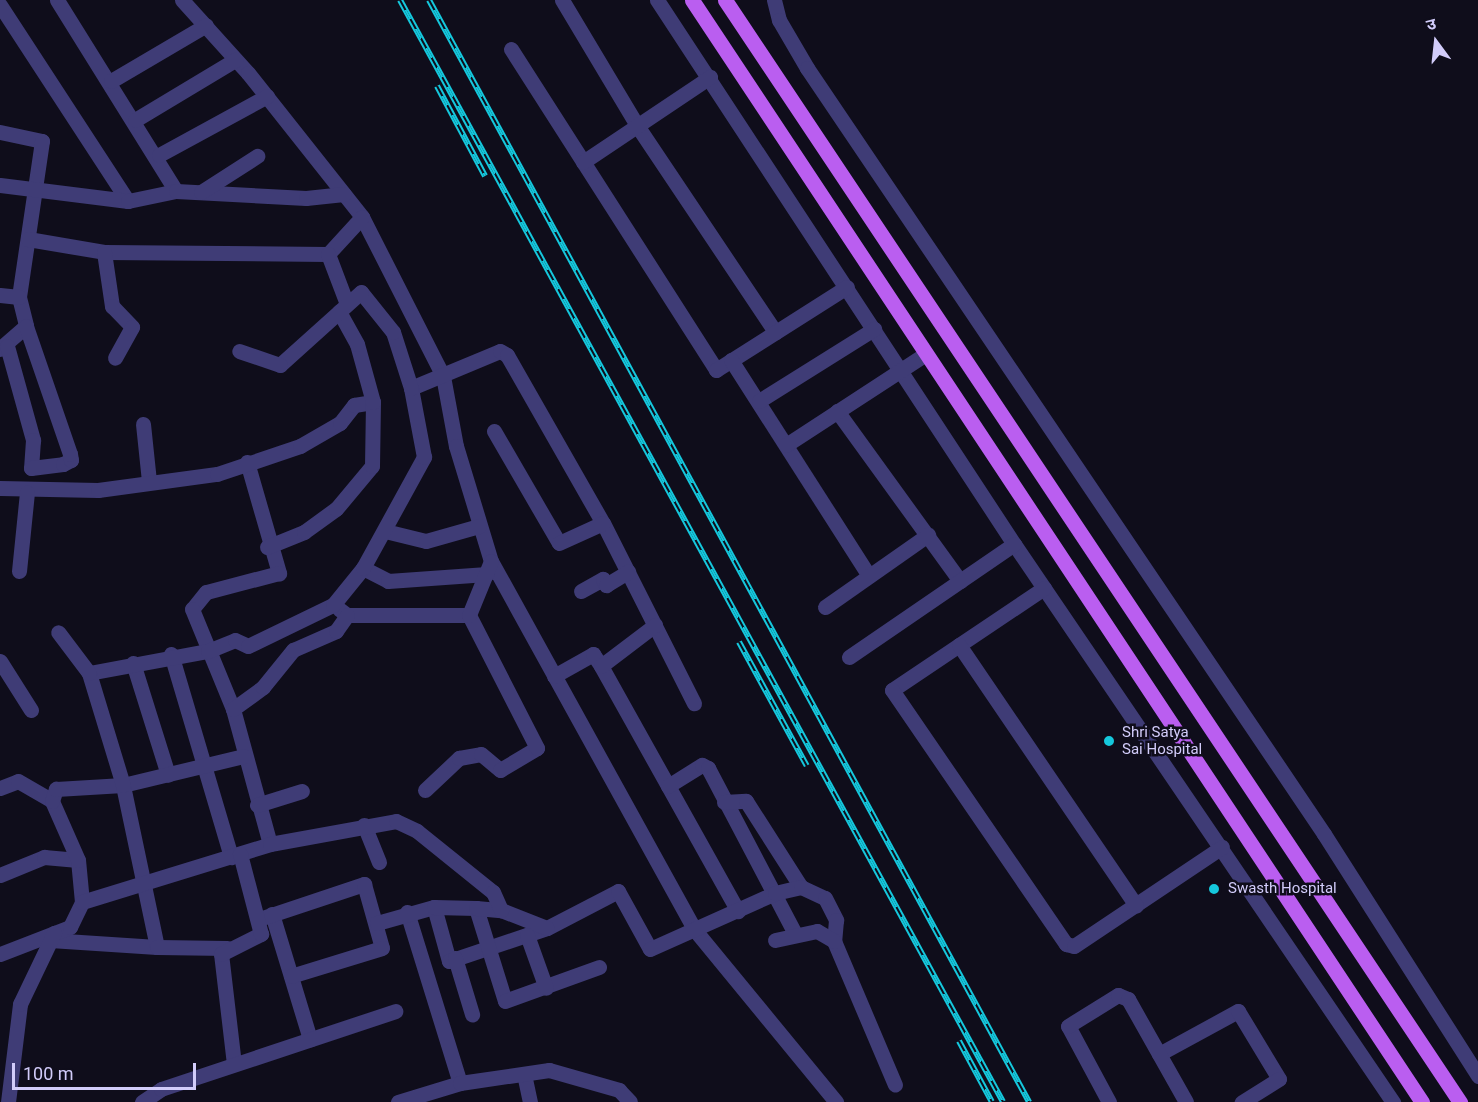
<!DOCTYPE html>
<meta charset="utf-8">
<style>
body{margin:0}
#map{position:relative;width:1478px;height:1102px;overflow:hidden;background:#0f0d1b;font-family:Roboto,"Noto Sans Devanagari",sans-serif}
div>[style]{position:absolute}
.minor>*{height:15px;margin:-7.5px;padding:0 7.5px;transform-origin:7.5px;border-radius:7.5px;background:#3f3c76}
.major>*{height:15px;margin:-7.5px;padding:0 7.5px;transform-origin:7.5px;border-radius:7.5px;background:#ba5ef0}
.rail>*{height:6px;margin-top:-3px;transform-origin:0;background:repeating-linear-gradient(90deg,#0f0d1b 0 11px,#15c8dd 0 22px);box-sizing:border-box;border-block:2px solid #15c8dd}
.dots>*{width:16px;height:16px;translate:-50% -50%;box-sizing:border-box;border:3px solid #0f0d1b;border-radius:50%}
span{translate:-50% -50%;white-space:nowrap;text-align:center;line-height:1.15;-webkit-text-stroke:5px #0f0d1b;paint-order:stroke}
.poi-label{font-size:15px;color:#d2ccfa}
.left{translate:0 -50%;text-align:left}
.north{position:absolute;left:1406px;top:12px;width:60px;height:60px;-webkit-text-stroke:4px #0f0d1b;paint-order:stroke;rotate:345deg;font-size:16px;font-weight:700;line-height:24px;text-align:center;color:#d2ccfa}
.north::after{content:'';display:block;margin:auto;width:21px;height:27px;background:#d2ccfa;clip-path:polygon(50% 0,100% 100%,50% 72%,0 100%)}
.scale{position:absolute;left:12px;top:1063px;width:184px;height:27px;box-sizing:border-box;border:3px solid #d2ccfa;border-top:0;padding-left:8px;font-size:18px;line-height:21px;white-space:nowrap;color:#d2ccfa;-webkit-text-stroke:4px #0f0d1b;paint-order:stroke}
</style>
<div id="map">
<div class="minor">
<i style="left:57px;top:0;width:225px;rotate:58.1deg"></i>
<i style="left:182px;top:0;width:98px;rotate:47.9deg"></i>
<i style="left:248px;top:73px;width:184px;rotate:51.6deg"></i>
<i style="left:362px;top:217px;width:178px;rotate:63deg"></i>
<i style="left:443px;top:376px;width:71px;rotate:79.5deg"></i>
<i style="left:456px;top:446px;width:120px;rotate:73.1deg"></i>
<i style="left:491px;top:561px;width:420px;rotate:61.1deg"></i>
<i style="left:694px;top:929px;width:224px;rotate:50.6deg"></i>
<i style="left:562px;top:0;width:148px;rotate:59.1deg"></i>
<i style="left:638px;top:127px;width:247px;rotate:56.2deg"></i>
<i style="left:657px;top:0;width:651px;rotate:56.73deg"></i>
<i style="left:1014px;top:544px;width:675px;rotate:55.82deg"></i>
<i style="left:774px;top:0;width:21px;rotate:76deg"></i>
<i style="left:779px;top:20px;width:56px;rotate:59.7deg"></i>
<i style="left:807px;top:68px;width:924px;rotate:55.98deg"></i>
<i style="left:1324px;top:834px;width:287px;rotate:57.5deg"></i>
<i style="left:0;top:5px;width:234px;rotate:56.9deg"></i>
<i style="left:511px;top:49px;width:381px;rotate:57.4deg"></i>
<i style="left:716px;top:370px;width:155px;rotate:-32.4deg"></i>
<i style="left:111px;top:81px;width:110px;rotate:-30.5deg"></i>
<i style="left:135px;top:120px;width:117px;rotate:-31deg"></i>
<i style="left:0;top:132px;width:43px;rotate:12.1deg"></i>
<i style="left:42px;top:141px;width:158px;rotate:98.4deg"></i>
<i style="left:19px;top:297px;width:30px;rotate:76deg"></i>
<i style="left:26px;top:326px;width:35px;rotate:139deg"></i>
<i style="left:159px;top:155px;width:123px;rotate:-28.6deg"></i>
<i style="left:583px;top:162px;width:153px;rotate:-33.8deg"></i>
<i style="left:0;top:185px;width:129px;rotate:7.1deg"></i>
<i style="left:128px;top:201px;width:49px;rotate:-11.8deg"></i>
<i style="left:176px;top:191px;width:130px;rotate:3.1deg"></i>
<i style="left:306px;top:198px;width:38px;rotate:-6deg"></i>
<i style="left:201px;top:192px;width:67px;rotate:-32.7deg"></i>
<i style="left:28px;top:239px;width:77px;rotate:9.7deg"></i>
<i style="left:104px;top:252px;width:224px;rotate:0.5deg"></i>
<i style="left:328px;top:254px;width:50px;rotate:-47.4deg"></i>
<i style="left:104px;top:252px;width:55px;rotate:81.6deg"></i>
<i style="left:112px;top:306px;width:29px;rotate:46deg"></i>
<i style="left:132px;top:327px;width:35px;rotate:119deg"></i>
<i style="left:328px;top:254px;width:53px;rotate:69.2deg"></i>
<i style="left:0;top:295px;width:19px;rotate:6deg"></i>
<i style="left:7px;top:346px;width:98px;rotate:74.5deg"></i>
<i style="left:33px;top:440px;width:28px;rotate:94deg"></i>
<i style="left:31px;top:468px;width:32px;rotate:-7deg"></i>
<i style="left:63px;top:464px;width:9px;rotate:-27deg"></i>
<i style="left:71px;top:460px;width:6px;rotate:-99deg"></i>
<i style="left:70px;top:454px;width:135px;rotate:-109deg"></i>
<i style="left:731px;top:360px;width:256px;rotate:57.4deg"></i>
<i style="left:411px;top:388px;width:96px;rotate:-22.6deg"></i>
<i style="left:500px;top:351px;width:8px;rotate:30deg"></i>
<i style="left:507px;top:355px;width:193px;rotate:60.3deg"></i>
<i style="left:603px;top:523px;width:202px;rotate:63.2deg"></i>
<i style="left:759px;top:401px;width:136px;rotate:-32.1deg"></i>
<i style="left:837px;top:411px;width:210px;rotate:54.1deg"></i>
<i style="left:143px;top:424px;width:57px;rotate:84deg"></i>
<i style="left:494px;top:431px;width:129px;rotate:59.9deg"></i>
<i style="left:559px;top:543px;width:48px;rotate:-24.4deg"></i>
<i style="left:786px;top:445px;width:165px;rotate:-33.1deg"></i>
<i style="left:247px;top:462px;width:116px;rotate:73.9deg"></i>
<i style="left:279px;top:573px;width:75px;rotate:165.4deg"></i>
<i style="left:206px;top:592px;width:22px;rotate:129deg"></i>
<i style="left:192px;top:609px;width:108px;rotate:67.7deg"></i>
<i style="left:233px;top:709px;width:140px;rotate:74.7deg"></i>
<i style="left:0;top:488px;width:98px;rotate:1.2deg"></i>
<i style="left:98px;top:490px;width:120px;rotate:-7.7deg"></i>
<i style="left:217px;top:474px;width:88px;rotate:-18.6deg"></i>
<i style="left:300px;top:446px;width:46px;rotate:-29.9deg"></i>
<i style="left:340px;top:423px;width:23px;rotate:-52deg"></i>
<i style="left:354px;top:405px;width:19px;rotate:-9deg"></i>
<i style="left:385px;top:531px;width:42px;rotate:13.7deg"></i>
<i style="left:426px;top:541px;width:55px;rotate:-15.8deg"></i>
<i style="left:267px;top:547px;width:40px;rotate:-22deg"></i>
<i style="left:304px;top:532px;width:39px;rotate:-36deg"></i>
<i style="left:336px;top:509px;width:56px;rotate:-50.1deg"></i>
<i style="left:372px;top:466px;width:64px;rotate:-89.1deg"></i>
<i style="left:373px;top:402px;width:60px;rotate:-105.4deg"></i>
<i style="left:357px;top:344px;width:37px;rotate:-119deg"></i>
<i style="left:363px;top:568px;width:28px;rotate:27deg"></i>
<i style="left:388px;top:581px;width:99px;rotate:-4deg"></i>
<i style="left:19px;top:571px;width:79px;rotate:-84.2deg"></i>
<i style="left:1044px;top:588px;width:183px;rotate:146.1deg"></i>
<i style="left:892px;top:690px;width:308px;rotate:55.6deg"></i>
<i style="left:1066px;top:944px;width:8px;rotate:14deg"></i>
<i style="left:1074px;top:946px;width:178px;rotate:-33.8deg"></i>
<i style="left:581px;top:591px;width:25px;rotate:-29deg"></i>
<i style="left:603px;top:579px;width:7px;rotate:63deg"></i>
<i style="left:606px;top:585px;width:26px;rotate:-31deg"></i>
<i style="left:825px;top:607px;width:126px;rotate:-35deg"></i>
<i style="left:339px;top:609px;width:10px;rotate:37deg"></i>
<i style="left:347px;top:615px;width:122px"></i>
<i style="left:959px;top:645px;width:315px;rotate:55.8deg"></i>
<i style="left:171px;top:654px;width:212px;rotate:73.5deg"></i>
<i style="left:849px;top:657px;width:200px;rotate:-34.4deg"></i>
<i style="left:0;top:661px;width:58px;rotate:57.7deg"></i>
<i style="left:133px;top:663px;width:117px;rotate:72.6deg"></i>
<i style="left:601px;top:666px;width:281px;rotate:60.8deg"></i>
<i style="left:89px;top:673px;width:121px;rotate:-10.5deg"></i>
<i style="left:208px;top:651px;width:29px;rotate:-22deg"></i>
<i style="left:235px;top:640px;width:14px;rotate:25deg"></i>
<i style="left:248px;top:646px;width:94px;rotate:-25.8deg"></i>
<i style="left:333px;top:605px;width:48px;rotate:-51deg"></i>
<i style="left:363px;top:568px;width:127px;rotate:-61.2deg"></i>
<i style="left:424px;top:457px;width:70px;rotate:-100.7deg"></i>
<i style="left:411px;top:388px;width:59px;rotate:-107.8deg"></i>
<i style="left:393px;top:332px;width:51px;rotate:-128.7deg"></i>
<i style="left:361px;top:292px;width:109px;rotate:138deg"></i>
<i style="left:280px;top:365px;width:43px;rotate:-161.1deg"></i>
<i style="left:554px;top:676px;width:45px;rotate:-29.4deg"></i>
<i style="left:593px;top:654px;width:14px;rotate:56deg"></i>
<i style="left:601px;top:666px;width:68px;rotate:-37.2deg"></i>
<i style="left:233px;top:709px;width:37px;rotate:-36deg"></i>
<i style="left:263px;top:687px;width:48px;rotate:-51deg"></i>
<i style="left:293px;top:650px;width:47px;rotate:-23.8deg"></i>
<i style="left:336px;top:631px;width:19px;rotate:-55deg"></i>
<i style="left:668px;top:786px;width:40px;rotate:-32deg"></i>
<i style="left:702px;top:765px;width:7px;rotate:27deg"></i>
<i style="left:708px;top:768px;width:185px;rotate:62.3deg"></i>
<i style="left:0;top:788px;width:19px;rotate:-21deg"></i>
<i style="left:18px;top:781px;width:39px;rotate:30deg"></i>
<i style="left:425px;top:790px;width:47px;rotate:-43.3deg"></i>
<i style="left:459px;top:758px;width:22px;rotate:-10deg"></i>
<i style="left:481px;top:754px;width:25px;rotate:40deg"></i>
<i style="left:500px;top:770px;width:43px;rotate:-30.7deg"></i>
<i style="left:537px;top:748px;width:149px;rotate:-117.1deg"></i>
<i style="left:469px;top:615px;width:58px;rotate:-67.8deg"></i>
<i style="left:724px;top:802px;width:22px;rotate:-3deg"></i>
<i style="left:746px;top:801px;width:102px;rotate:57.4deg"></i>
<i style="left:257px;top:805px;width:47px;rotate:-17.3deg"></i>
<i style="left:364px;top:825px;width:40px;rotate:68deg"></i>
<i style="left:0;top:875px;width:48px;rotate:-22.2deg"></i>
<i style="left:44px;top:857px;width:34px;rotate:5deg"></i>
<i style="left:82px;top:902px;width:42px;rotate:-95.4deg"></i>
<i style="left:78px;top:860px;width:64px;rotate:-113.8deg"></i>
<i style="left:52px;top:801px;width:13px;rotate:-72deg"></i>
<i style="left:56px;top:789px;width:67px;rotate:-3.4deg"></i>
<i style="left:123px;top:785px;width:124px;rotate:-13.5deg"></i>
<i style="left:434px;top:907px;width:56px;rotate:74.5deg"></i>
<i style="left:449px;top:961px;width:103px;rotate:-18.6deg"></i>
<i style="left:547px;top:928px;width:80px;rotate:-27.5deg"></i>
<i style="left:618px;top:891px;width:66px;rotate:61.1deg"></i>
<i style="left:650px;top:949px;width:137px;rotate:-24.1deg"></i>
<i style="left:775px;top:893px;width:27px;rotate:-13deg"></i>
<i style="left:801px;top:887px;width:26px;rotate:25deg"></i>
<i style="left:825px;top:898px;width:25px;rotate:63deg"></i>
<i style="left:836px;top:920px;width:21px;rotate:95deg"></i>
<i style="left:834px;top:941px;width:156px;rotate:67deg"></i>
<i style="left:476px;top:908px;width:97px;rotate:72.7deg"></i>
<i style="left:505px;top:1001px;width:100px;rotate:-19.9deg"></i>
<i style="left:407px;top:912px;width:179px;rotate:72.8deg"></i>
<i style="left:272px;top:914px;width:131px;rotate:73.1deg"></i>
<i style="left:259px;top:919px;width:111px;rotate:-18.4deg"></i>
<i style="left:364px;top:884px;width:66px;rotate:74.3deg"></i>
<i style="left:382px;top:948px;width:95px;rotate:162.9deg"></i>
<i style="left:377px;top:923px;width:59px;rotate:-15.7deg"></i>
<i style="left:434px;top:907px;width:42px;rotate:1.4deg"></i>
<i style="left:476px;top:908px;width:25px;rotate:5deg"></i>
<i style="left:501px;top:910px;width:49px;rotate:21.4deg"></i>
<i style="left:527px;top:935px;width:56px;rotate:70.3deg"></i>
<i style="left:50px;top:940px;width:107px;rotate:3.7deg"></i>
<i style="left:157px;top:947px;width:166px;rotate:-101.9deg"></i>
<i style="left:123px;top:785px;width:117px;rotate:-106.9deg"></i>
<i style="left:89px;top:673px;width:51px;rotate:-127.1deg"></i>
<i style="left:775px;top:940px;width:43px;rotate:-12.1deg"></i>
<i style="left:817px;top:931px;width:20px;rotate:30deg"></i>
<i style="left:157px;top:947px;width:70px;rotate:0.8deg"></i>
<i style="left:0;top:954px;width:75px;rotate:-21.1deg"></i>
<i style="left:70px;top:927px;width:28px;rotate:-64deg"></i>
<i style="left:82px;top:902px;width:197px;rotate:-17.1deg"></i>
<i style="left:270px;top:844px;width:128px;rotate:-10.3deg"></i>
<i style="left:396px;top:821px;width:23px;rotate:25deg"></i>
<i style="left:417px;top:831px;width:97px;rotate:38.8deg"></i>
<i style="left:493px;top:892px;width:20px;rotate:66deg"></i>
<i style="left:455px;top:958px;width:59px;rotate:73.1deg"></i>
<i style="left:1159px;top:1054px;width:90px;rotate:-28.6deg"></i>
<i style="left:1238px;top:1011px;width:79px;rotate:58.9deg"></i>
<i style="left:1279px;top:1079px;width:44px;rotate:148.1deg"></i>
<i style="left:234px;top:1064px;width:111px;rotate:-96.7deg"></i>
<i style="left:221px;top:954px;width:45px;rotate:-26.6deg"></i>
<i style="left:261px;top:934px;width:83px;rotate:-104.7deg"></i>
<i style="left:524px;top:1074px;width:29px;rotate:78deg"></i>
<i style="left:8px;top:1102px;width:99px;rotate:-83deg"></i>
<i style="left:20px;top:1004px;width:79px;rotate:-64.4deg"></i>
<i style="left:142px;top:1102px;width:23px;rotate:-34deg"></i>
<i style="left:161px;top:1089px;width:247px;rotate:-18.4deg"></i>
<i style="left:398px;top:1102px;width:65px;rotate:-17deg"></i>
<i style="left:460px;top:1083px;width:90px;rotate:-8.3deg"></i>
<i style="left:549px;top:1070px;width:73px;rotate:15.9deg"></i>
<i style="left:619px;top:1090px;width:16px;rotate:47deg"></i>
<i style="left:1109px;top:1102px;width:86px;rotate:-118.3deg"></i>
<i style="left:1068px;top:1026px;width:59px;rotate:-31.8deg"></i>
<i style="left:1118px;top:995px;width:11px;rotate:22deg"></i>
<i style="left:1128px;top:999px;width:118px;rotate:60.6deg"></i>
</div>
<div class="major">
<i style="left:692px;top:0;width:1322px;rotate:56.48deg"></i>
<i style="left:725px;top:0;width:1325px;rotate:56.3deg"></i>
</div>
<div class="rail">
<i style="left:400px;top:0;width:1256px;rotate:61.31deg"></i>
<i style="left:429px;top:0;width:1255px;rotate:61.43deg"></i>
<i style="left:437px;top:86px;width:102px;rotate:61.9deg"></i>
<i style="left:739px;top:642px;width:141px;rotate:61.3deg"></i>
<i style="left:959px;top:1041px;width:69px;rotate:61.6deg"></i>
</div>
<div class="dots">
<i style="left:1109px;top:741px;background:#15c8dd"></i>
<i style="left:1214px;top:889px;background:#15c8dd"></i>
</div>
<div class="poi-label">
<span class="left" style="left:1122px;top:741px">Shri Satya<br>Sai Hospital</span>
<span class="left" style="left:1228px;top:889px">Swasth Hospital</span>
</div>
<div class="north">उ</div>
<div class="scale">100 m</div>
</div>
